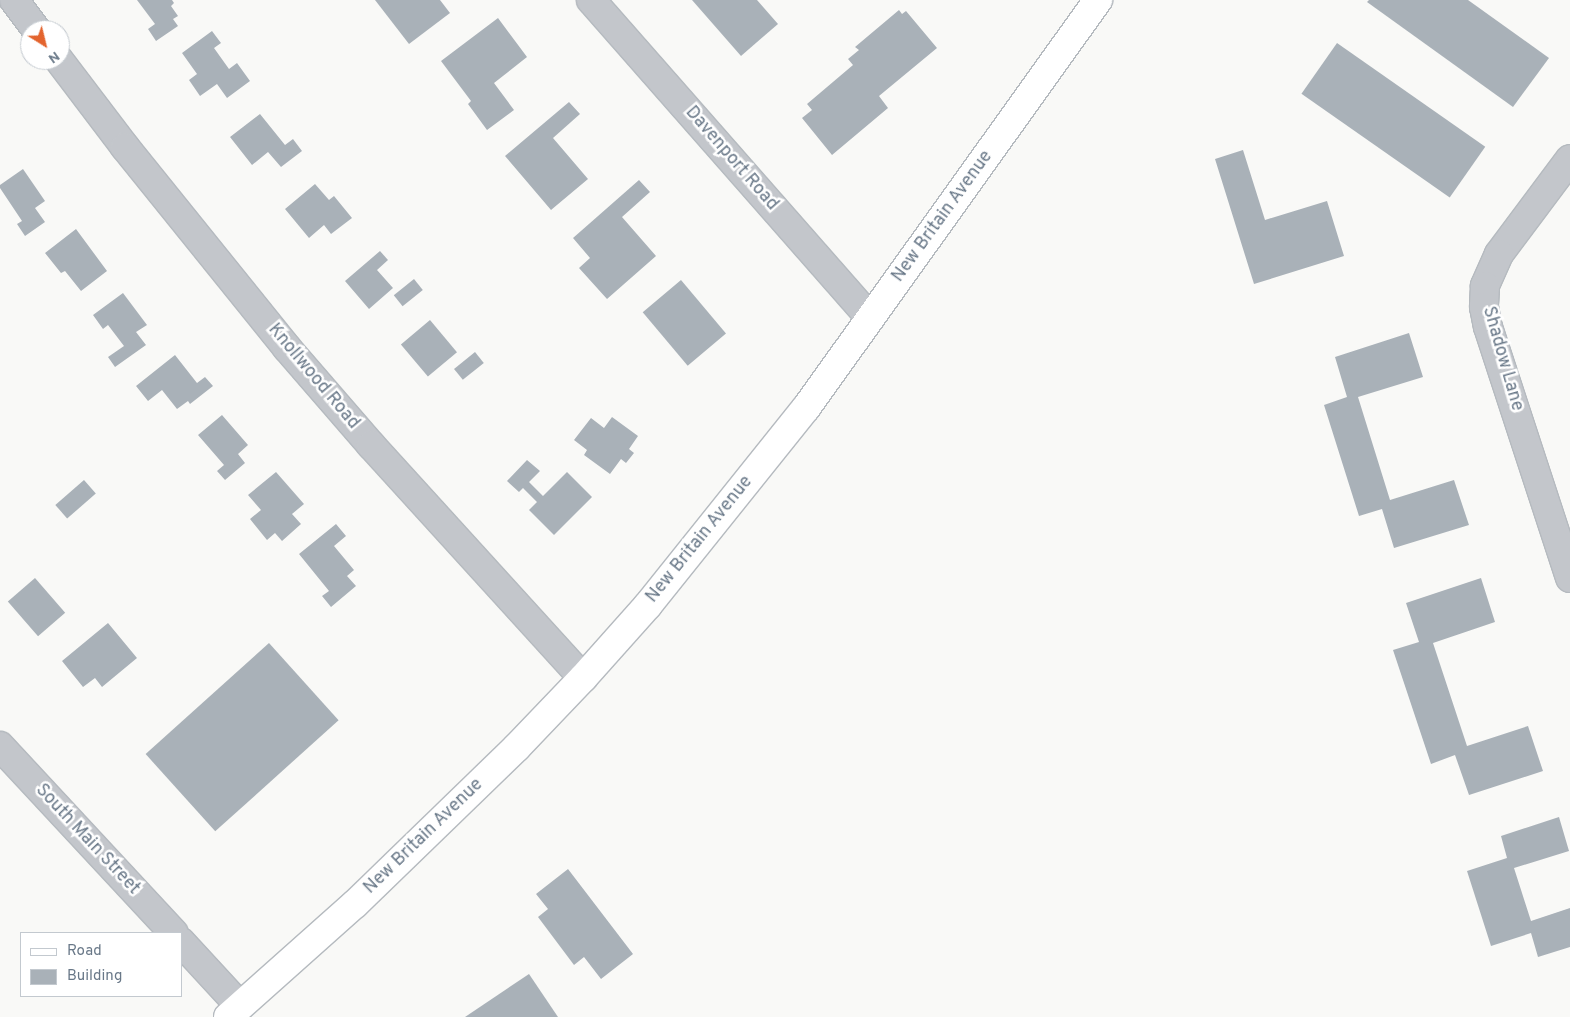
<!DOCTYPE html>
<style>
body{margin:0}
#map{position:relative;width:1570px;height:1017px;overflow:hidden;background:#f9f9f7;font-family:Overpass,sans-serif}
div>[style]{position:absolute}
.building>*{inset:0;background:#a9b1b8;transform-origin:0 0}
.roads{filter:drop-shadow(1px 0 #b5babf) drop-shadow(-1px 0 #b5babf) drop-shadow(0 1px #b5babf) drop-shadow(0 -1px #b5babf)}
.minor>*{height:28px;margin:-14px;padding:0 14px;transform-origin:14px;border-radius:14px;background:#c3c6cb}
.tertiary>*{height:28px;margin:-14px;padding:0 14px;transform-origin:14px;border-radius:14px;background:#c3c6cb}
.secondary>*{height:28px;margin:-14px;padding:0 14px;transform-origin:14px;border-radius:14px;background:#fff}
span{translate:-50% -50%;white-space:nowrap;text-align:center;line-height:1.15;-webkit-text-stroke:5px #fff;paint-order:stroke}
.street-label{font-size:18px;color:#697888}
.legend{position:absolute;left:20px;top:932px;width:162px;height:65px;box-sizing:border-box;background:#fff;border:1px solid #c3c9cf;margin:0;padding:6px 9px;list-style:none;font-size:15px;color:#697888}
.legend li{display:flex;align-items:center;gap:10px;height:25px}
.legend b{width:25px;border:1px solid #c3c9cf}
.north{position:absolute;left:20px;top:20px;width:50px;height:50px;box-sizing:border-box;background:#fff;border:1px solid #c3c9cf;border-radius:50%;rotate:144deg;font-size:14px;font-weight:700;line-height:20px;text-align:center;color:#697888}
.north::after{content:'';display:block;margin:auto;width:18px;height:22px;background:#e3642e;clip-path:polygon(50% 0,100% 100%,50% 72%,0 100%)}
</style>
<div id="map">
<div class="building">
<i style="clip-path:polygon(137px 0,172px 0,174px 3px,171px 6px,178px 16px,173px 19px,178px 26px,156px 41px,148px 29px,155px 24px)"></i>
<i style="clip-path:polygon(375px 0,440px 0,450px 13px,409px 44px)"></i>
<i style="clip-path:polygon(692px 0,757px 0,778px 24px,741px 56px)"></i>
<i style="clip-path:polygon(1369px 0,1468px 0,1549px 58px,1513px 107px,1367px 2px)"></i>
<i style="clip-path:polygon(899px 10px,902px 14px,906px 11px,937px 48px,879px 96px,888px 108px,832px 155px,802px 118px,812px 110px,807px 104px,853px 65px,848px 59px,859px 50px,855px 47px)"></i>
<i style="clip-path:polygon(498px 18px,527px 57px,494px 83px,514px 110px,487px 130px,468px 104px,471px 101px,441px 61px)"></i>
<i style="clip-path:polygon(212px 31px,221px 43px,214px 48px,229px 69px,237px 63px,250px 81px,227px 98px,217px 84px,200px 96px,189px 80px,197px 74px,182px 53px)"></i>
<i style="left:1337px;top:43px;width:181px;height:62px;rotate:35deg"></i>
<i style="clip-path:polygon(569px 102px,580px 114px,553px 138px,588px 179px,551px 210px,505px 156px)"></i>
<i style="clip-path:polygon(260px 114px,285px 145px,293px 139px,302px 151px,281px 167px,268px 152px,252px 165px,230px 137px)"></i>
<i style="clip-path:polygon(1243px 150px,1265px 220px,1327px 201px,1344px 256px,1254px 284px,1215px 159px)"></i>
<i style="clip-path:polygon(23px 169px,45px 201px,35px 208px,45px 222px,25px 236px,17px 224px,22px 221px,0 188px,0 185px)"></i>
<i style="clip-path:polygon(639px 180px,650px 192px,622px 217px,656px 256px,607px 299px,579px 268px,590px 258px,573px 238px)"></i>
<i style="clip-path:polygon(315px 184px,329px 200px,334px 196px,352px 218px,331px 234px,324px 225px,309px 238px,285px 209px)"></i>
<i style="clip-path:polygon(76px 229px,107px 271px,81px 291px,65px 271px,61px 273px,45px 253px)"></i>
<i style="clip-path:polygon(380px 251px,388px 260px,377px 270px,393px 288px,369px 309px,345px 281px)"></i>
<i style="left:414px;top:279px;width:14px;height:26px;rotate:51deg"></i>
<i style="left:681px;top:280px;width:70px;height:50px;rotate:50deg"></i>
<i style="clip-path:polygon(123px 293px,147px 325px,136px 332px,146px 345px,115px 367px,108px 357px,124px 346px,108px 325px,103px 329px,93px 315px)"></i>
<i style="left:430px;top:320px;width:42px;height:38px;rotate:50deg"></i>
<i style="clip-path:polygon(1409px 333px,1423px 377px,1358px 397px,1390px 500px,1454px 480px,1469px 525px,1394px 548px,1382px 509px,1359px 516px,1324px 405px,1347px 397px,1335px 357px)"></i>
<i style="left:475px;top:352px;width:14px;height:27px;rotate:51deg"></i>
<i style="clip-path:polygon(175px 355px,197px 383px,205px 377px,213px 386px,190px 404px,188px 401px,177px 409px,162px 390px,148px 401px,136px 386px)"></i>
<i style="clip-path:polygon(222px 415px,248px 445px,238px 454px,245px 463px,225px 480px,217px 471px,224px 465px,198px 435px)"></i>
<i style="clip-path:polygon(612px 417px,638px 436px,629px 449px,634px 453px,626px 463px,621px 459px,610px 474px,584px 455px,587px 450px,574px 440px,591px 418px,604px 428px)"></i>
<i style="clip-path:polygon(527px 460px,540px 471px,529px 482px,543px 496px,567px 472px,592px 497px,554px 535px,529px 510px,537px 502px,523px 488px,519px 492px,507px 481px)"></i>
<i style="clip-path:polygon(276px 472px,304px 504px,292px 514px,301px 524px,282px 541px,275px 533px,267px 540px,250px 519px,261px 510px,248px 495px)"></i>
<i style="left:84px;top:480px;width:18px;height:38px;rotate:49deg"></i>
<i style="clip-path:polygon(336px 524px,346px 536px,334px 546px,354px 570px,347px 576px,356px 586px,331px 607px,322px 596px,329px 591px,299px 554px)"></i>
<i style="left:35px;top:578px;width:46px;height:36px;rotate:49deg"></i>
<i style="clip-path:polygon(1481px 578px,1495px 622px,1433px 643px,1467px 746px,1528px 726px,1543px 771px,1469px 795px,1455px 755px,1431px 764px,1393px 650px,1419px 642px,1406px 603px)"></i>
<i style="clip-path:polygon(108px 623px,137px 658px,102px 687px,95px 678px,83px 687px,62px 661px)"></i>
<i style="left:269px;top:643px;width:104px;height:166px;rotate:48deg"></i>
<i style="clip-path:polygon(1559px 817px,1569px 851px,1514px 868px,1531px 921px,1570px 908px,1570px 947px,1538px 957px,1531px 933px,1491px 946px,1467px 871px,1507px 858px,1501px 836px)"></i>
<i style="clip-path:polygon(568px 869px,633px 954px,601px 979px,584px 957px,574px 965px,538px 917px,548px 909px,536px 894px)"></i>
<i style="clip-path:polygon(529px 974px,558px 1017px,465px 1017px)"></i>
</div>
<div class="roads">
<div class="minor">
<i style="left:14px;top:0;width:38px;rotate:53deg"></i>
<i style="left:591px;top:0;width:423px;rotate:48.7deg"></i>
<i style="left:59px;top:60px;width:109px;rotate:52.8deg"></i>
<i style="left:125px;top:147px;width:258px;rotate:51.1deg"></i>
<i style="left:287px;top:348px;width:128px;rotate:49.1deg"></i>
<i style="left:371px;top:445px;width:315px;rotate:47.7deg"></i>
<i style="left:1570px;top:159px;width:119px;rotate:126.8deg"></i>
<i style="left:1499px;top:254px;width:35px;rotate:114deg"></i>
<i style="left:1485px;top:286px;width:21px;rotate:93deg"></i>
<i style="left:1484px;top:307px;width:20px;rotate:79deg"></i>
<i style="left:1488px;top:327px;width:264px;rotate:71.9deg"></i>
</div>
<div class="tertiary">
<i style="left:0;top:746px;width:255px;rotate:47.1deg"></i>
<i style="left:181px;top:942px;width:87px;rotate:47.3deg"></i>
</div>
<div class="secondary">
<i style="left:228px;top:1017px;width:170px;rotate:-41.7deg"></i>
<i style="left:355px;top:904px;width:224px;rotate:-44.1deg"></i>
<i style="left:516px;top:748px;width:97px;rotate:-46.3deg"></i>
<i style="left:583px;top:678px;width:98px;rotate:-48.3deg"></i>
<i style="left:648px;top:605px;width:253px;rotate:-51.3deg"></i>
<i style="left:806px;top:408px;width:502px;rotate:-54.41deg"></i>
</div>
</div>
<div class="street-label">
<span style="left:731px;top:159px;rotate:49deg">Davenport Road</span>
<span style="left:943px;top:217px;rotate:-54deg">New Britain Avenue</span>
<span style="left:1502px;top:359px;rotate:74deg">Shadow Lane</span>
<span style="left:313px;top:377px;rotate:50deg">Knollwood Road</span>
<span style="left:700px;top:540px;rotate:-51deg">New Britain Avenue</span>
<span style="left:424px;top:837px;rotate:-44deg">New Britain Avenue</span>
<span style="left:87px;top:840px;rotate:47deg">South Main Street</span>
</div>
<ul class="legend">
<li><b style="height:6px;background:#fff"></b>Road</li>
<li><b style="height:14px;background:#a9b1b8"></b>Building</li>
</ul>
<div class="north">N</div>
</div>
